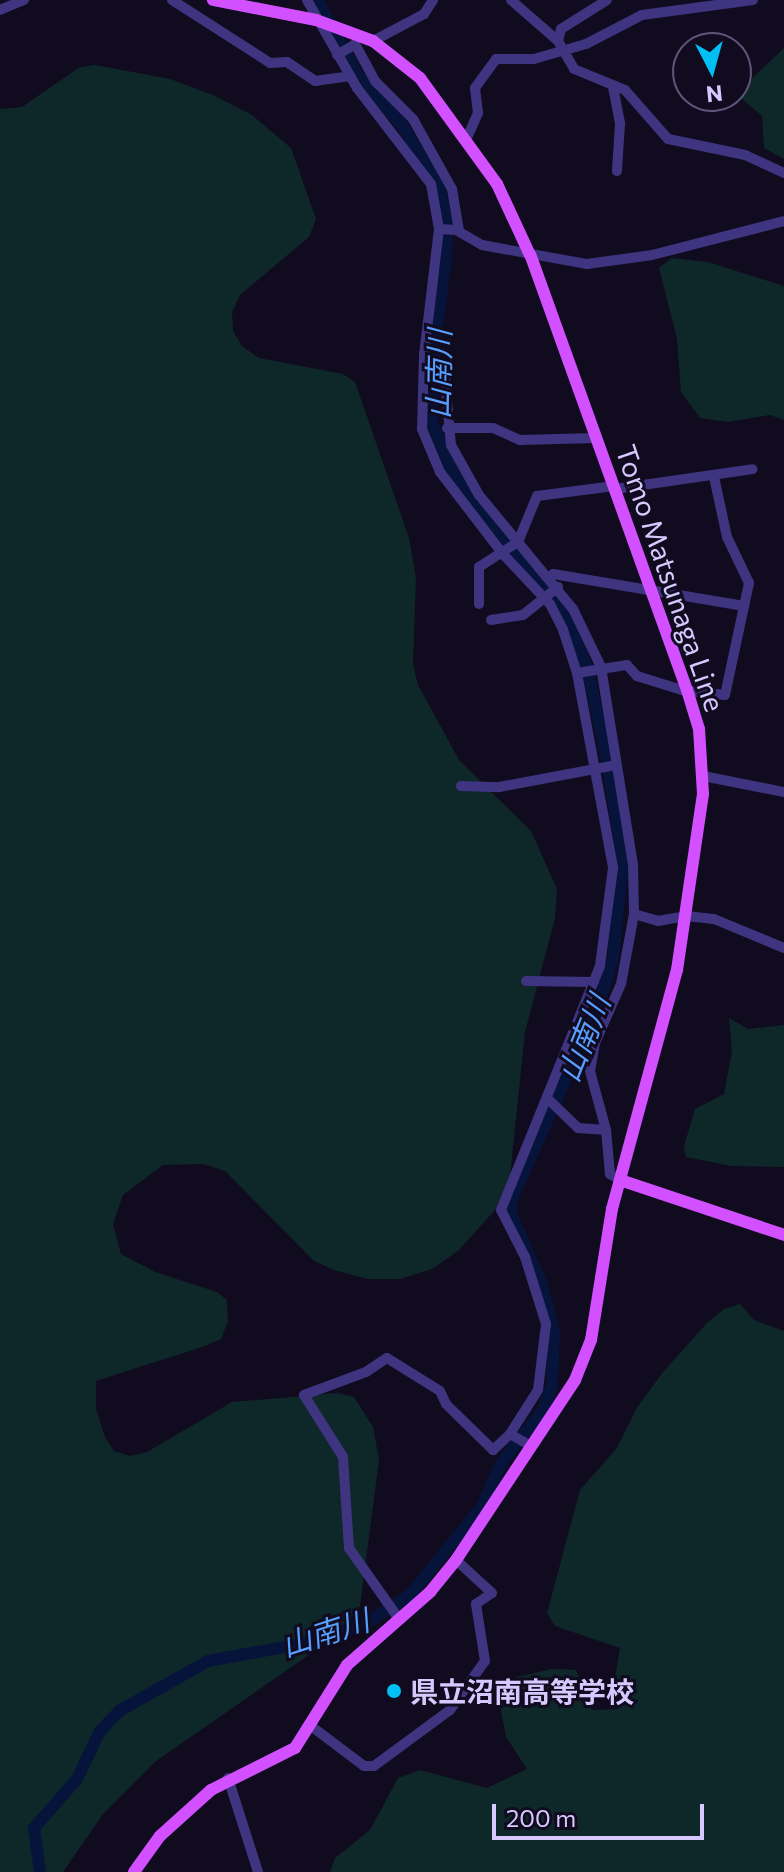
<!DOCTYPE html>
<meta charset="utf-8">
<style>
body{margin:0}
#map{position:relative;width:784px;height:1872px;overflow:hidden;background:#110b1f;font-family:Commissioner,"Noto Sans JP",sans-serif}
div>[style]{position:absolute}
.green>*{inset:0;background:#0e2729}
.river>*{height:12px;margin:-6px;padding:0 6px;transform-origin:6px;border-radius:6px;background:#06143c}
.minor>*{height:10px;margin:-5px;padding:0 5px;transform-origin:5px;border-radius:5px;background:#3f3480}
.major>*{height:12px;margin:-6px;padding:0 6px;transform-origin:6px;border-radius:6px;background:#d250ff}
.dots>*{width:22px;height:22px;translate:-50% -50%;box-sizing:border-box;border:4px solid #110b1f;border-radius:50%}
span{translate:-50% -50%;white-space:nowrap;text-align:center;line-height:1.15;-webkit-text-stroke:6px #110b1f;paint-order:stroke}
.street-label{font-size:28px;color:#d5c9ff}
.poi-label{font-size:28px;color:#d5c9ff;font-weight:700}
.left{translate:0 -50%;text-align:left}
.water-label{font-size:30px;color:#579eff;font-style:italic}
.north{position:absolute;left:672px;top:32px;width:80px;height:80px;box-sizing:border-box;background:#110b1f;border:2px solid #5f5779;border-radius:50%;rotate:174deg;font-size:22px;font-weight:700;line-height:32px;text-align:center;color:#d5c9ff}
.north::after{content:'';display:block;margin:auto;width:28px;height:36px;background:#00bff4;clip-path:polygon(50% 0,100% 100%,50% 72%,0 100%)}
.scale{position:absolute;left:492px;top:1804px;width:212px;height:36px;box-sizing:border-box;border:4px solid #d5c9ff;border-top:0;padding-left:10px;font-size:24px;line-height:28px;white-space:nowrap;color:#d5c9ff;-webkit-text-stroke:6px #110b1f;paint-order:stroke}
</style>
<div id="map">
<div class="green">
<i style="clip-path:polygon(784px 48px,784px 159px,764px 148px,762px 116px,740px 97px,744px 86px)"></i>
<i style="clip-path:polygon(95px 65px,170px 79px,213px 95px,252px 115px,291px 148px,316px 219px,309px 237px,240px 295px,232px 312px,233px 331px,242px 346px,259px 358px,343px 374px,355px 382px,409px 538px,416px 578px,413px 664px,418px 685px,459px 760px,531px 831px,557px 889px,555px 918px,525px 1032px,510px 1176px,495px 1210px,458px 1251px,432px 1269px,400px 1279px,368px 1279px,334px 1270px,314px 1261px,225px 1171px,203px 1164px,163px 1165px,123px 1195px,113px 1224px,121px 1254px,155px 1272px,217px 1292px,227px 1300px,228px 1321px,221px 1339px,205px 1346px,96px 1381px,96px 1409px,105px 1437px,114px 1451px,130px 1456px,147px 1452px,232px 1402px,338px 1393px,354px 1397px,373px 1427px,379px 1460px,360px 1606px,342px 1632px,156px 1761px,103px 1814px,63px 1872px,0 1872px,0 109px,22px 107px,80px 67px)"></i>
<i style="clip-path:polygon(672px 258px,708px 262px,784px 286px,784px 420px,770px 415px,727px 422px,700px 418px,681px 392px,677px 339px,659px 268px)"></i>
<i style="clip-path:polygon(729px 1018px,748px 1029px,784px 1025px,784px 1167px,731px 1166px,686px 1157px,684px 1146px,695px 1109px,724px 1094px,732px 1051px)"></i>
<i style="clip-path:polygon(740px 1304px,754px 1320px,784px 1331px,784px 1872px,330px 1872px,335px 1858px,370px 1830px,398px 1778px,420px 1770px,487px 1788px,527px 1769px,506px 1737px,497px 1690px,503px 1680px,552px 1669px,576px 1670px,592px 1710px,619px 1709px,614px 1683px,620px 1648px,555px 1626px,547px 1613px,580px 1490px,617px 1448px,638px 1406px,663px 1372px,707px 1323px,724px 1309px)"></i>
</div>
<div class="river">
<i style="left:40px;top:1872px;width:44px;rotate:-97.8deg"></i>
<i style="left:34px;top:1828px;width:65px;rotate:-48.7deg"></i>
<i style="left:77px;top:1779px;width:53px;rotate:-64.4deg"></i>
<i style="left:100px;top:1731px;width:28px;rotate:-46deg"></i>
<i style="left:119px;top:1711px;width:102px;rotate:-29.3deg"></i>
<i style="left:208px;top:1661px;width:106px;rotate:-10.4deg"></i>
<i style="left:312px;top:1642px;width:58px;rotate:-19.1deg"></i>
<i style="left:367px;top:1623px;width:51px;rotate:-33.1deg"></i>
<i style="left:410px;top:1595px;width:112px;rotate:-50.8deg"></i>
<i style="left:481px;top:1508px;width:51px;rotate:-65.5deg"></i>
<i style="left:502px;top:1462px;width:66px;rotate:-51.7deg"></i>
<i style="left:543px;top:1410px;width:26px;rotate:-69deg"></i>
<i style="left:552px;top:1386px;width:55px;rotate:-87.9deg"></i>
<i style="left:554px;top:1331px;width:51px;rotate:-104.9deg"></i>
<i style="left:541px;top:1282px;width:74px;rotate:-113.8deg"></i>
<i style="left:511px;top:1214px;width:13px;rotate:-90deg"></i>
<i style="left:511px;top:1201px;width:209px;rotate:-65.8deg"></i>
<i style="left:597px;top:1010px;width:53px;rotate:-72.6deg"></i>
<i style="left:613px;top:959px;width:98px;rotate:-84.1deg"></i>
<i style="left:623px;top:862px;width:103px;rotate:-98.9deg"></i>
<i style="left:607px;top:760px;width:95px;rotate:-102.1deg"></i>
<i style="left:587px;top:667px;width:62px;rotate:-113.7deg"></i>
<i style="left:562px;top:610px;width:177px;rotate:-128.4deg"></i>
<i style="left:452px;top:471px;width:53px;rotate:-112.2deg"></i>
<i style="left:432px;top:422px;width:90px;rotate:-87.5deg"></i>
<i style="left:436px;top:332px;width:73px;rotate:-82.1deg"></i>
<i style="left:446px;top:260px;width:37px;rotate:-88deg"></i>
<i style="left:447px;top:223px;width:38px;rotate:-102deg"></i>
<i style="left:439px;top:186px;width:71px;rotate:-121.2deg"></i>
<i style="left:402px;top:125px;width:66px;rotate:-131.9deg"></i>
<i style="left:358px;top:76px;width:86px;rotate:-118.3deg"></i>
</div>
<div class="minor">
<i style="left:172px;top:0;width:117px;rotate:32.7deg"></i>
<i style="left:270px;top:63px;width:17px;rotate:-3deg"></i>
<i style="left:287px;top:62px;width:34px;rotate:34deg"></i>
<i style="left:315px;top:81px;width:35px;rotate:-8deg"></i>
<i style="left:307px;top:0;width:101px;rotate:60.4deg"></i>
<i style="left:357px;top:88px;width:121px;rotate:52.4deg"></i>
<i style="left:431px;top:184px;width:46px;rotate:79.9deg"></i>
<i style="left:439px;top:229px;width:126px;rotate:96.8deg"></i>
<i style="left:424px;top:354px;width:31px;rotate:48deg"></i>
<i style="left:445px;top:377px;width:68px;rotate:85deg"></i>
<i style="left:451px;top:445px;width:57px;rotate:60.8deg"></i>
<i style="left:479px;top:495px;width:148px;rotate:50.5deg"></i>
<i style="left:573px;top:609px;width:64px;rotate:64.2deg"></i>
<i style="left:601px;top:667px;width:201px;rotate:80.8deg"></i>
<i style="left:633px;top:865px;width:49px;rotate:88.8deg"></i>
<i style="left:634px;top:914px;width:71px;rotate:100.5deg"></i>
<i style="left:621px;top:984px;width:64px;rotate:113.8deg"></i>
<i style="left:595px;top:1043px;width:28px;rotate:100deg"></i>
<i style="left:590px;top:1071px;width:61px;rotate:74.8deg"></i>
<i style="left:606px;top:1130px;width:44px;rotate:84.8deg"></i>
<i style="left:610px;top:1174px;width:12px;rotate:31deg"></i>
<i style="left:511px;top:0;width:62px;rotate:41.1deg"></i>
<i style="left:558px;top:41px;width:32px;rotate:60deg"></i>
<i style="left:574px;top:69px;width:55px;rotate:22.4deg"></i>
<i style="left:625px;top:90px;width:65px;rotate:48.7deg"></i>
<i style="left:668px;top:139px;width:79px;rotate:11.7deg"></i>
<i style="left:745px;top:155px;width:43px;rotate:24.8deg"></i>
<i style="left:0;top:10px;width:26px;rotate:-23deg"></i>
<i style="left:373px;top:41px;width:58px;rotate:-27.9deg"></i>
<i style="left:424px;top:14px;width:17px;rotate:-57deg"></i>
<i style="left:558px;top:41px;width:12px;rotate:-76deg"></i>
<i style="left:561px;top:29px;width:54px;rotate:-32.2deg"></i>
<i style="left:337px;top:55px;width:21px;rotate:-31deg"></i>
<i style="left:355px;top:44px;width:42px;rotate:61.6deg"></i>
<i style="left:375px;top:81px;width:54px;rotate:45deg"></i>
<i style="left:413px;top:119px;width:80px;rotate:60.9deg"></i>
<i style="left:452px;top:189px;width:43px;rotate:80.5deg"></i>
<i style="left:613px;top:87px;width:38px;rotate:79deg"></i>
<i style="left:620px;top:124px;width:47px;rotate:93.7deg"></i>
<i style="left:466px;top:140px;width:30px;rotate:-66deg"></i>
<i style="left:478px;top:113px;width:25px;rotate:-97deg"></i>
<i style="left:475px;top:88px;width:36px;rotate:-54deg"></i>
<i style="left:496px;top:59px;width:38px"></i>
<i style="left:534px;top:59px;width:54px;rotate:-16.1deg"></i>
<i style="left:586px;top:44px;width:63px;rotate:-27.4deg"></i>
<i style="left:642px;top:15px;width:112px;rotate:-7.7deg"></i>
<i style="left:439px;top:229px;width:17px;rotate:3deg"></i>
<i style="left:456px;top:230px;width:30px;rotate:30deg"></i>
<i style="left:482px;top:245px;width:107px;rotate:10.3deg"></i>
<i style="left:587px;top:264px;width:66px;rotate:-7.9deg"></i>
<i style="left:652px;top:255px;width:136px;rotate:-14.4deg"></i>
<i style="left:424px;top:354px;width:75px;rotate:91.5deg"></i>
<i style="left:422px;top:429px;width:47px;rotate:67.3deg"></i>
<i style="left:440px;top:472px;width:103px;rotate:52.5deg"></i>
<i style="left:503px;top:554px;width:69px;rotate:46.8deg"></i>
<i style="left:550px;top:604px;width:29px;rotate:63deg"></i>
<i style="left:563px;top:630px;width:45px;rotate:72deg"></i>
<i style="left:577px;top:673px;width:198px;rotate:79.5deg"></i>
<i style="left:613px;top:868px;width:99px;rotate:97.6deg"></i>
<i style="left:600px;top:966px;width:263px;rotate:112.1deg"></i>
<i style="left:501px;top:1210px;width:53px;rotate:62.9deg"></i>
<i style="left:525px;top:1257px;width:70px;rotate:72.6deg"></i>
<i style="left:546px;top:1324px;width:66px;rotate:96.9deg"></i>
<i style="left:538px;top:1390px;width:52px;rotate:122.5deg"></i>
<i style="left:447px;top:428px;width:46px"></i>
<i style="left:493px;top:428px;width:30px;rotate:24deg"></i>
<i style="left:520px;top:440px;width:76px;rotate:-1.5deg"></i>
<i style="left:615px;top:489px;width:139px;rotate:-8.2deg"></i>
<i style="left:550px;top:578px;width:5px;rotate:-53deg"></i>
<i style="left:553px;top:574px;width:194px;rotate:9.5deg"></i>
<i style="left:479px;top:604px;width:37px;rotate:-90deg"></i>
<i style="left:479px;top:567px;width:46px;rotate:-32.7deg"></i>
<i style="left:518px;top:542px;width:50px;rotate:-67.6deg"></i>
<i style="left:537px;top:496px;width:78px;rotate:-7.4deg"></i>
<i style="left:491px;top:620px;width:32px;rotate:-9deg"></i>
<i style="left:523px;top:615px;width:45px;rotate:-38.7deg"></i>
<i style="left:577px;top:673px;width:51px;rotate:-9.1deg"></i>
<i style="left:627px;top:665px;width:15px;rotate:48deg"></i>
<i style="left:637px;top:676px;width:47px;rotate:17.3deg"></i>
<i style="left:682px;top:690px;width:43px;rotate:6.6deg"></i>
<i style="left:725px;top:695px;width:115px;rotate:-77.9deg"></i>
<i style="left:749px;top:583px;width:51px;rotate:-115.6deg"></i>
<i style="left:727px;top:537px;width:61px;rotate:-102.2deg"></i>
<i style="left:703px;top:776px;width:83px;rotate:11.2deg"></i>
<i style="left:461px;top:786px;width:38px;rotate:2deg"></i>
<i style="left:499px;top:787px;width:120px;rotate:-10.6deg"></i>
<i style="left:634px;top:914px;width:25px;rotate:16deg"></i>
<i style="left:658px;top:921px;width:28px;rotate:-10deg"></i>
<i style="left:686px;top:916px;width:28px;rotate:6deg"></i>
<i style="left:714px;top:919px;width:76px;rotate:22.5deg"></i>
<i style="left:526px;top:981px;width:68px;rotate:0.8deg"></i>
<i style="left:548px;top:1099px;width:42px;rotate:44deg"></i>
<i style="left:578px;top:1128px;width:28px;rotate:4deg"></i>
<i style="left:399px;top:1619px;width:87px;rotate:-125.2deg"></i>
<i style="left:349px;top:1548px;width:91px;rotate:-93.8deg"></i>
<i style="left:343px;top:1457px;width:73px;rotate:-122.2deg"></i>
<i style="left:304px;top:1395px;width:66px;rotate:-20.4deg"></i>
<i style="left:366px;top:1372px;width:25px;rotate:-34deg"></i>
<i style="left:387px;top:1358px;width:62px;rotate:31.9deg"></i>
<i style="left:440px;top:1391px;width:14px;rotate:65deg"></i>
<i style="left:446px;top:1404px;width:66px;rotate:44.4deg"></i>
<i style="left:493px;top:1450px;width:23px;rotate:-43deg"></i>
<i style="left:510px;top:1434px;width:24px;rotate:30deg"></i>
<i style="left:311px;top:1726px;width:66px;rotate:37deg"></i>
<i style="left:364px;top:1766px;width:10px"></i>
<i style="left:374px;top:1766px;width:94px;rotate:-36.4deg"></i>
<i style="left:450px;top:1710px;width:60px;rotate:-54.5deg"></i>
<i style="left:485px;top:1661px;width:58px;rotate:-99deg"></i>
<i style="left:476px;top:1604px;width:19px;rotate:-35deg"></i>
<i style="left:492px;top:1593px;width:49px;rotate:-137.5deg"></i>
<i style="left:228px;top:1778px;width:99px;rotate:72.3deg"></i>
</div>
<div class="major">
<i style="left:620px;top:1180px;width:173px;rotate:18.5deg"></i>
<i style="left:134px;top:1872px;width:44px;rotate:-54.2deg"></i>
<i style="left:160px;top:1836px;width:69px;rotate:-42deg"></i>
<i style="left:211px;top:1790px;width:94px;rotate:-26.6deg"></i>
<i style="left:295px;top:1748px;width:98px;rotate:-57.9deg"></i>
<i style="left:347px;top:1665px;width:111px;rotate:-41.3deg"></i>
<i style="left:430px;top:1592px;width:41px;rotate:-50.9deg"></i>
<i style="left:456px;top:1560px;width:216px;rotate:-56.5deg"></i>
<i style="left:575px;top:1380px;width:43px;rotate:-68.2deg"></i>
<i style="left:591px;top:1340px;width:133px;rotate:-80.9deg"></i>
<i style="left:612px;top:1209px;width:248px;rotate:-74.8deg"></i>
<i style="left:677px;top:970px;width:178px;rotate:-81.6deg"></i>
<i style="left:703px;top:794px;width:65px;rotate:-93.5deg"></i>
<i style="left:699px;top:729px;width:41px;rotate:-107.1deg"></i>
<i style="left:687px;top:690px;width:462px;rotate:-109.8deg"></i>
<i style="left:530px;top:255px;width:78px;rotate:-114.9deg"></i>
<i style="left:497px;top:184px;width:131px;rotate:-126deg"></i>
<i style="left:420px;top:78px;width:60px;rotate:-141.8deg"></i>
<i style="left:373px;top:41px;width:61px;rotate:-159.8deg"></i>
<i style="left:316px;top:20px;width:105px;rotate:-169deg"></i>
</div>
<div class="dots">
<i style="left:394px;top:1691px;background:#00bff4"></i>
</div>
<div class="street-label">
<span style="left:671px;top:578px;rotate:71deg">Tomo Matsunaga Line</span>
</div>
<div class="poi-label">
<span class="left" style="left:410px;top:1691px">県立沼南高等学校</span>
</div>
<div class="water-label">
<span style="left:438px;top:374px;rotate:-89deg">山南川</span>
<span style="left:583px;top:1038px;rotate:-68deg">山南川</span>
<span style="left:325px;top:1632px;rotate:-18deg">山南川</span>
</div>
<div class="north">N</div>
<div class="scale">200 m</div>
</div>
